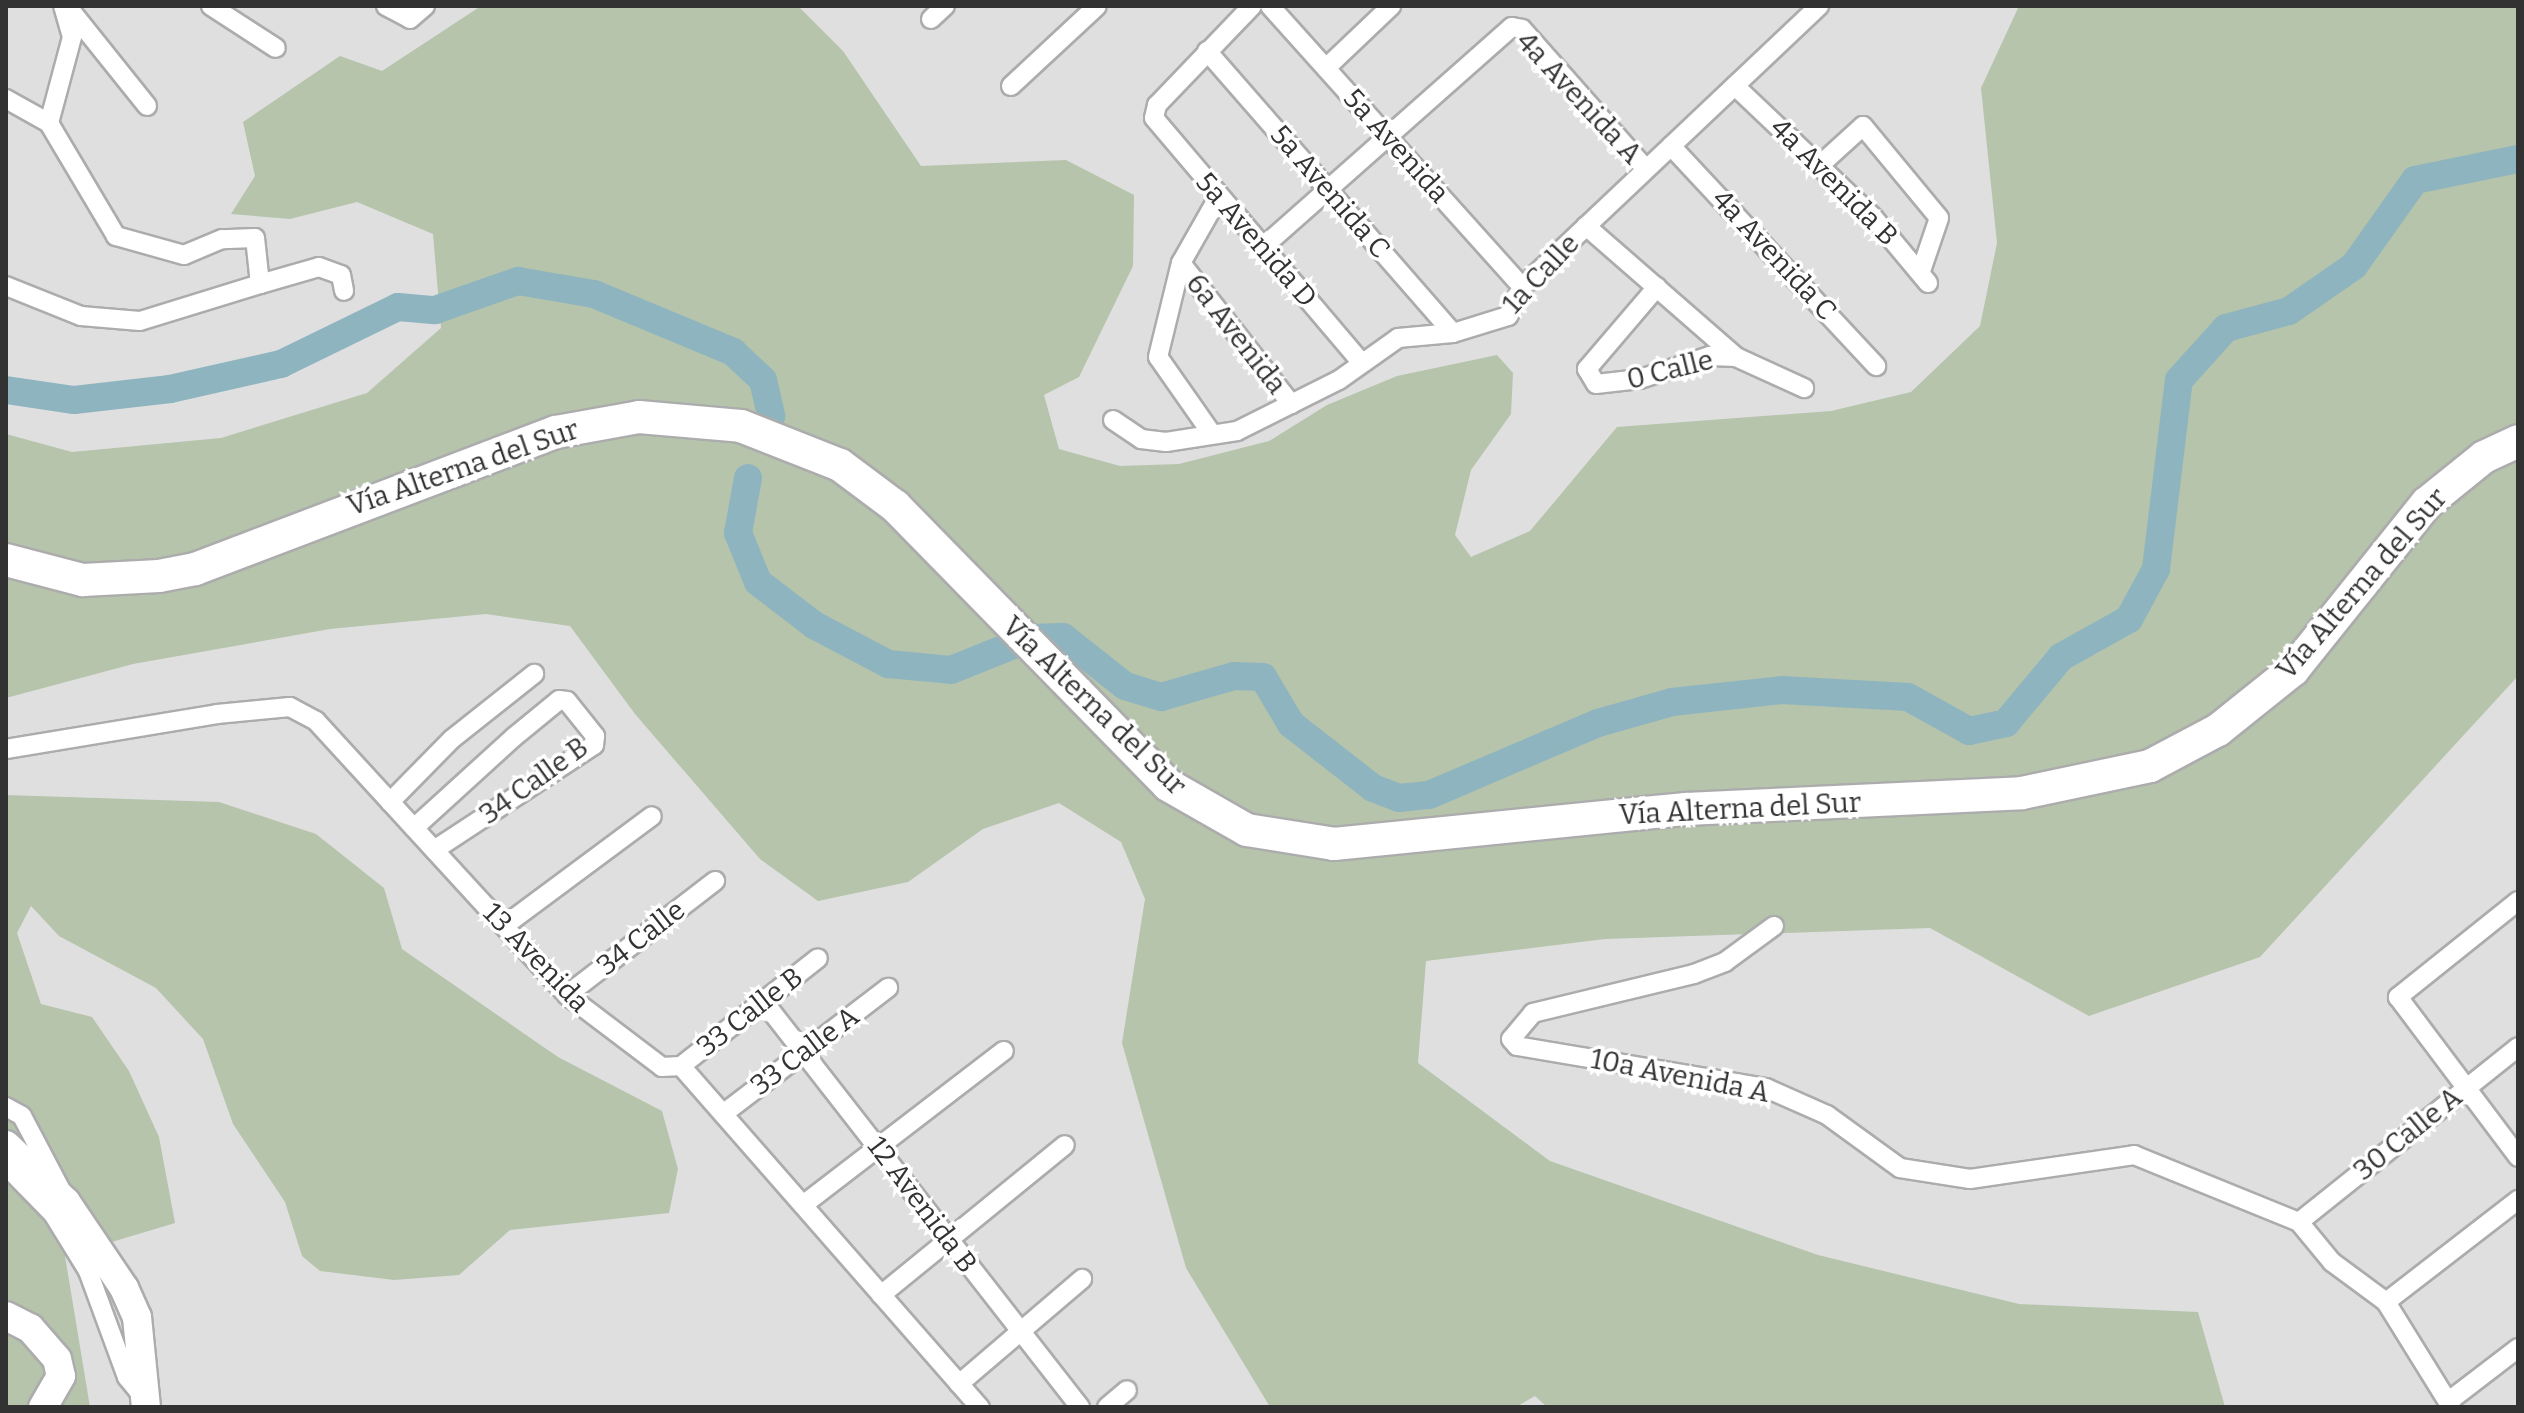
<!DOCTYPE html>
<meta charset="utf-8">
<style>
body{margin:0}
#map{position:relative;width:2524px;height:1413px;overflow:hidden;background:#dfdfe0;font-family:Bitter,serif}
div>[style]{position:absolute}
.green>*{inset:0;background:#b5c4ab}
.river>*{height:28px;margin:-14px;padding:0 14px;transform-origin:14px;border-radius:14px;background:#8eb4c0}
.roads{filter:drop-shadow(2px 0 #acacad) drop-shadow(-2px 0 #acacad) drop-shadow(0 2px #acacad) drop-shadow(0 -2px #acacad)}
.street>*{height:18px;margin:-9px;padding:0 9px;transform-origin:9px;border-radius:9px;background:#fff}
.primary>*{height:28px;margin:-14px;padding:0 14px;transform-origin:14px;border-radius:14px;background:#fff}
.highway>*{height:32px;margin:-16px;padding:0 16px;transform-origin:16px;border-radius:16px;background:#fff}
span{translate:-50% -50%;white-space:nowrap;text-align:center;line-height:1.15;-webkit-text-stroke:7px #fff;paint-order:stroke}
.street-label{font-size:28px;color:#323232}
.frame{position:absolute;inset:0;border:8px solid #323232;pointer-events:none}
</style>
<div id="map">
<div class="green">
<i style="clip-path:polygon(481px 6px,798px 6px,843px 51px,921px 166px,1066px 160px,1134px 195px,1133px 266px,1079px 377px,1044px 395px,1059px 449px,1120px 466px,1179px 464px,1269px 441px,1327px 405px,1397px 376px,1497px 355px,1513px 373px,1511px 414px,1471px 470px,1455px 535px,1471px 557px,1530px 531px,1617px 427px,1831px 411px,1911px 392px,1980px 326px,1997px 243px,1981px 88px,2019px 6px,2518px 6px,2518px 676px,2260px 957px,2089px 1016px,1930px 928px,1605px 939px,1426px 961px,1418px 1063px,1550px 1161px,1818px 1255px,2019px 1304px,2198px 1312px,2225px 1407px,1547px 1407px,1535px 1396px,1516px 1407px,1270px 1407px,1186px 1268px,1122px 1043px,1145px 899px,1121px 842px,1059px 803px,983px 829px,908px 882px,818px 901px,760px 859px,635px 714px,570px 626px,486px 614px,330px 629px,133px 664px,6px 698px,6px 434px,72px 452px,221px 438px,367px 393px,441px 328px,433px 234px,357px 202px,290px 219px,231px 214px,255px 176px,243px 122px,340px 56px,382px 71px)"></i>
<i style="clip-path:polygon(6px 795px,219px 802px,316px 834px,384px 888px,402px 949px,558px 1057px,662px 1111px,678px 1169px,669px 1213px,510px 1230px,459px 1275px,394px 1280px,320px 1271px,302px 1256px,285px 1202px,233px 1124px,203px 1039px,156px 988px,59px 936px,31px 906px,17px 933px,41px 1004px,92px 1017px,129px 1071px,159px 1137px,175px 1223px,65px 1256px,90px 1407px,6px 1407px)"></i>
</div>
<div class="river">
<i style="left:6px;top:390px;width:69px;rotate:8.4deg"></i>
<i style="left:74px;top:400px;width:97px;rotate:-6.5deg"></i>
<i style="left:170px;top:389px;width:114px;rotate:-12.7deg"></i>
<i style="left:281px;top:364px;width:130px;rotate:-26deg"></i>
<i style="left:398px;top:307px;width:37px;rotate:5deg"></i>
<i style="left:435px;top:310px;width:88px;rotate:-19.3deg"></i>
<i style="left:518px;top:281px;width:77px;rotate:9.7deg"></i>
<i style="left:594px;top:294px;width:151px;rotate:22.6deg"></i>
<i style="left:733px;top:352px;width:41px;rotate:43deg"></i>
<i style="left:763px;top:380px;width:37px;rotate:77deg"></i>
<i style="left:748px;top:478px;width:56px;rotate:100.3deg"></i>
<i style="left:738px;top:533px;width:53px;rotate:67.8deg"></i>
<i style="left:758px;top:582px;width:71px;rotate:37.5deg"></i>
<i style="left:814px;top:625px;width:84px;rotate:27.8deg"></i>
<i style="left:888px;top:664px;width:63px;rotate:5.4deg"></i>
<i style="left:951px;top:670px;width:86px;rotate:-21.8deg"></i>
<i style="left:1031px;top:638px;width:32px;rotate:-2deg"></i>
<i style="left:1063px;top:637px;width:79px;rotate:38.3deg"></i>
<i style="left:1125px;top:686px;width:38px;rotate:17deg"></i>
<i style="left:1161px;top:697px;width:76px;rotate:-16deg"></i>
<i style="left:1234px;top:676px;width:29px;rotate:2deg"></i>
<i style="left:1263px;top:677px;width:55px;rotate:59.2deg"></i>
<i style="left:1291px;top:724px;width:104px;rotate:38deg"></i>
<i style="left:1373px;top:788px;width:28px;rotate:21deg"></i>
<i style="left:1399px;top:798px;width:30px;rotate:-6deg"></i>
<i style="left:1429px;top:795px;width:184px;rotate:-23.1deg"></i>
<i style="left:1598px;top:723px;width:77px;rotate:-15.8deg"></i>
<i style="left:1672px;top:702px;width:111px;rotate:-6.2deg"></i>
<i style="left:1782px;top:690px;width:126px;rotate:3.2deg"></i>
<i style="left:1908px;top:697px;width:70px;rotate:29.1deg"></i>
<i style="left:1969px;top:731px;width:38px;rotate:-12deg"></i>
<i style="left:2006px;top:723px;width:86px;rotate:-50.2deg"></i>
<i style="left:2061px;top:657px;width:78px;rotate:-29.2deg"></i>
<i style="left:2129px;top:619px;width:57px;rotate:-61.6deg"></i>
<i style="left:2156px;top:569px;width:190px;rotate:-83.1deg"></i>
<i style="left:2179px;top:380px;width:70px;rotate:-47.9deg"></i>
<i style="left:2226px;top:328px;width:65px;rotate:-15.1deg"></i>
<i style="left:2289px;top:311px;width:79px;rotate:-34.7deg"></i>
<i style="left:2354px;top:266px;width:105px;rotate:-54.7deg"></i>
<i style="left:2415px;top:180px;width:105px;rotate:-11.5deg"></i>
</div>
<div class="roads">
<div class="street">
<i style="left:67px;top:6px;width:128px;rotate:51.3deg"></i>
<i style="left:211px;top:6px;width:77px;rotate:32.9deg"></i>
<i style="left:386px;top:6px;width:27px;rotate:28deg"></i>
<i style="left:410px;top:19px;width:20px;rotate:-41deg"></i>
<i style="left:1252px;top:6px;width:137px;rotate:133.8deg"></i>
<i style="left:1157px;top:105px;width:13px;rotate:103deg"></i>
<i style="left:1154px;top:118px;width:319px;rotate:49.7deg"></i>
<i style="left:1270px;top:6px;width:377px;rotate:48.1deg"></i>
<i style="left:931px;top:19px;width:19px;rotate:-43deg"></i>
<i style="left:1207px;top:51px;width:374px;rotate:48.9deg"></i>
<i style="left:1326px;top:68px;width:90px;rotate:-43.6deg"></i>
<i style="left:1011px;top:86px;width:117px;rotate:-42.9deg"></i>
<i style="left:1735px;top:86px;width:190px;rotate:43.5deg"></i>
<i style="left:1873px;top:217px;width:86px;rotate:50.2deg"></i>
<i style="left:6px;top:99px;width:49px;rotate:29.2deg"></i>
<i style="left:49px;top:123px;width:89px;rotate:-75deg"></i>
<i style="left:72px;top:37px;width:32px;rotate:-106deg"></i>
<i style="left:1671px;top:146px;width:301px;rotate:47deg"></i>
<i style="left:1820px;top:165px;width:58px;rotate:-42.2deg"></i>
<i style="left:1863px;top:126px;width:119px;rotate:50.4deg"></i>
<i style="left:1939px;top:218px;width:56px;rotate:108.8deg"></i>
<i style="left:1586px;top:226px;width:199px;rotate:41.1deg"></i>
<i style="left:1263px;top:247px;width:332px;rotate:-41.5deg"></i>
<i style="left:1512px;top:27px;width:10px;rotate:11deg"></i>
<i style="left:1522px;top:29px;width:187px;rotate:48.5deg"></i>
<i style="left:1181px;top:263px;width:179px;rotate:52deg"></i>
<i style="left:260px;top:284px;width:61px;rotate:-16.1deg"></i>
<i style="left:319px;top:267px;width:23px;rotate:20deg"></i>
<i style="left:341px;top:275px;width:16px;rotate:79deg"></i>
<i style="left:6px;top:286px;width:81px;rotate:21.8deg"></i>
<i style="left:81px;top:316px;width:59px;rotate:4.8deg"></i>
<i style="left:140px;top:321px;width:126px;rotate:-17.1deg"></i>
<i style="left:260px;top:284px;width:46px;rotate:-96.2deg"></i>
<i style="left:255px;top:238px;width:33px;rotate:178deg"></i>
<i style="left:222px;top:239px;width:41px;rotate:157.2deg"></i>
<i style="left:184px;top:255px;width:71px;rotate:-164.4deg"></i>
<i style="left:116px;top:236px;width:131px;rotate:-120.7deg"></i>
<i style="left:1657px;top:287px;width:108px;rotate:130.5deg"></i>
<i style="left:1587px;top:369px;width:17px;rotate:59deg"></i>
<i style="left:1596px;top:384px;width:44px;rotate:-6.5deg"></i>
<i style="left:1640px;top:379px;width:74px;rotate:-18.2deg"></i>
<i style="left:1710px;top:356px;width:26px;rotate:2deg"></i>
<i style="left:1736px;top:357px;width:75px;rotate:24.5deg"></i>
<i style="left:1113px;top:420px;width:34px;rotate:34deg"></i>
<i style="left:1141px;top:439px;width:25px;rotate:7deg"></i>
<i style="left:1166px;top:442px;width:72px;rotate:-8.8deg"></i>
<i style="left:1237px;top:431px;width:114px;rotate:-26.6deg"></i>
<i style="left:1339px;top:380px;width:72px;rotate:-35.4deg"></i>
<i style="left:1398px;top:338px;width:55px;rotate:-5.2deg"></i>
<i style="left:1453px;top:333px;width:58px;rotate:-17.2deg"></i>
<i style="left:1508px;top:316px;width:32px;rotate:-64deg"></i>
<i style="left:1522px;top:287px;width:409px;rotate:-43.4deg"></i>
<i style="left:1212px;top:434px;width:94px;rotate:-125deg"></i>
<i style="left:1158px;top:357px;width:97px;rotate:-76.3deg"></i>
<i style="left:1181px;top:263px;width:77px;rotate:-60.4deg"></i>
<i style="left:6px;top:749px;width:214px;rotate:-9.4deg"></i>
<i style="left:217px;top:714px;width:73px;rotate:-5.5deg"></i>
<i style="left:290px;top:707px;width:30px;rotate:28deg"></i>
<i style="left:316px;top:721px;width:372px;rotate:47.5deg"></i>
<i style="left:567px;top:995px;width:119px;rotate:37.2deg"></i>
<i style="left:662px;top:1067px;width:19px;rotate:-3deg"></i>
<i style="left:681px;top:1066px;width:454px;rotate:48.8deg"></i>
<i style="left:390px;top:802px;width:88px;rotate:-45.5deg"></i>
<i style="left:452px;top:739px;width:105px;rotate:-38.4deg"></i>
<i style="left:414px;top:828px;width:135px;rotate:-42.3deg"></i>
<i style="left:514px;top:737px;width:58px;rotate:-39.4deg"></i>
<i style="left:559px;top:700px;width:8px;rotate:7deg"></i>
<i style="left:567px;top:701px;width:45px;rotate:51.3deg"></i>
<i style="left:595px;top:736px;width:9px;rotate:96deg"></i>
<i style="left:594px;top:745px;width:191px;rotate:146.7deg"></i>
<i style="left:2518px;top:901px;width:154px;rotate:141.3deg"></i>
<i style="left:2398px;top:997px;width:200px;rotate:53.1deg"></i>
<i style="left:504px;top:926px;width:184px;rotate:-36.6deg"></i>
<i style="left:1774px;top:926px;width:61px;rotate:143.7deg"></i>
<i style="left:1725px;top:962px;width:33px;rotate:159deg"></i>
<i style="left:1694px;top:974px;width:166px;rotate:166.4deg"></i>
<i style="left:1533px;top:1013px;width:34px;rotate:130deg"></i>
<i style="left:1511px;top:1039px;width:9px;rotate:49deg"></i>
<i style="left:1517px;top:1046px;width:253px;rotate:9.6deg"></i>
<i style="left:1766px;top:1088px;width:67px;rotate:23.9deg"></i>
<i style="left:1827px;top:1115px;width:90px;rotate:36deg"></i>
<i style="left:1900px;top:1168px;width:71px;rotate:8.9deg"></i>
<i style="left:1970px;top:1179px;width:166px;rotate:-8.3deg"></i>
<i style="left:2134px;top:1155px;width:178px;rotate:22.1deg"></i>
<i style="left:2299px;top:1222px;width:52px;rotate:50.5deg"></i>
<i style="left:2332px;top:1262px;width:67px;rotate:36.5deg"></i>
<i style="left:2386px;top:1302px;width:123px;rotate:58.2deg"></i>
<i style="left:567px;top:995px;width:187px;rotate:-37.6deg"></i>
<i style="left:764px;top:1002px;width:514px;rotate:52.04deg"></i>
<i style="left:681px;top:1066px;width:174px;rotate:-38.2deg"></i>
<i style="left:6px;top:1107px;width:18px;rotate:29deg"></i>
<i style="left:22px;top:1116px;width:86px;rotate:62.2deg"></i>
<i style="left:723px;top:1114px;width:208px;rotate:-37.4deg"></i>
<i style="left:6px;top:1166px;width:67px;rotate:45.6deg"></i>
<i style="left:53px;top:1214px;width:67px;rotate:58.4deg"></i>
<i style="left:88px;top:1271px;width:113px;rotate:69.8deg"></i>
<i style="left:127px;top:1377px;width:26px;rotate:51deg"></i>
<i style="left:803px;top:1205px;width:253px;rotate:-37.5deg"></i>
<i style="left:2299px;top:1222px;width:280px;rotate:-38.6deg"></i>
<i style="left:881px;top:1295px;width:237px;rotate:-39.2deg"></i>
<i style="left:2386px;top:1302px;width:167px;rotate:-37.7deg"></i>
<i style="left:959px;top:1384px;width:162px;rotate:-40.5deg"></i>
<i style="left:2449px;top:1401px;width:87px;rotate:-37.5deg"></i>
<i style="left:1107px;top:1407px;width:26px;rotate:-40deg"></i>
</div>
<div class="primary">
<i style="left:6px;top:1145px;width:83px;rotate:43.5deg"></i>
<i style="left:66px;top:1202px;width:104px;rotate:56deg"></i>
<i style="left:124px;top:1288px;width:32px;rotate:66deg"></i>
<i style="left:137px;top:1317px;width:90px;rotate:84.3deg"></i>
<i style="left:6px;top:1316px;width:27px;rotate:27deg"></i>
<i style="left:30px;top:1328px;width:41px;rotate:48.9deg"></i>
<i style="left:57px;top:1359px;width:17px;rotate:77deg"></i>
<i style="left:61px;top:1376px;width:36px;rotate:120deg"></i>
</div>
<div class="highway">
<i style="left:6px;top:560px;width:80px;rotate:14.6deg"></i>
<i style="left:83px;top:580px;width:76px;rotate:-3deg"></i>
<i style="left:159px;top:576px;width:37px;rotate:-11deg"></i>
<i style="left:195px;top:569px;width:386px;rotate:-20.8deg"></i>
<i style="left:556px;top:432px;width:84px;rotate:-10.2deg"></i>
<i style="left:639px;top:417px;width:102px;rotate:5deg"></i>
<i style="left:741px;top:426px;width:106px;rotate:21.5deg"></i>
<i style="left:840px;top:465px;width:69px;rotate:36.7deg"></i>
<i style="left:895px;top:506px;width:390px;rotate:45.6deg"></i>
<i style="left:1168px;top:785px;width:91px;rotate:29.7deg"></i>
<i style="left:1247px;top:830px;width:88px;rotate:9.1deg"></i>
<i style="left:1334px;top:844px;width:354px;rotate:-5.7deg"></i>
<i style="left:1686px;top:809px;width:336px;rotate:-2.7deg"></i>
<i style="left:2022px;top:793px;width:131px;rotate:-11.9deg"></i>
<i style="left:2150px;top:766px;width:77px;rotate:-27.9deg"></i>
<i style="left:2218px;top:730px;width:96px;rotate:-38.7deg"></i>
<i style="left:2293px;top:670px;width:214px;rotate:-51.3deg"></i>
<i style="left:2427px;top:503px;width:73px;rotate:-38.9deg"></i>
<i style="left:2484px;top:457px;width:38px;rotate:-25deg"></i>
</div>
</div>
<div class="street-label">
<span style="left:1579px;top:98px;rotate:47deg">4a Avenida A</span>
<span style="left:1396px;top:146px;rotate:48deg">5a Avenida</span>
<span style="left:1834px;top:182px;rotate:45deg">4a Avenida B</span>
<span style="left:1330px;top:192px;rotate:49deg">5a Avenida C</span>
<span style="left:1256px;top:240px;rotate:49deg">5a Avenida D</span>
<span style="left:1774px;top:255px;rotate:47deg">4a Avenida C</span>
<span style="left:1541px;top:274px;rotate:-47deg">1a Calle</span>
<span style="left:1236px;top:334px;rotate:52deg">6a Avenida</span>
<span style="left:1670px;top:370px;rotate:-14deg">0 Calle</span>
<span style="left:463px;top:468px;rotate:-19deg">Vía Alterna del Sur</span>
<span style="left:2362px;top:584px;rotate:-49deg">Vía Alterna del Sur</span>
<span style="left:1094px;top:706px;rotate:44deg">Vía Alterna del Sur</span>
<span style="left:534px;top:781px;rotate:-36deg">34 Calle B</span>
<span style="left:1740px;top:809px;rotate:-3deg">Vía Alterna del Sur</span>
<span style="left:641px;top:938px;rotate:-38deg">34 Calle</span>
<span style="left:536px;top:958px;rotate:46deg">13 Avenida</span>
<span style="left:750px;top:1012px;rotate:-38deg">33 Calle B</span>
<span style="left:805px;top:1051px;rotate:-37deg">33 Calle A</span>
<span style="left:1680px;top:1076px;rotate:11deg">10a Avenida A</span>
<span style="left:2408px;top:1134px;rotate:-39deg">30 Calle A</span>
<span style="left:922px;top:1205px;rotate:53deg">12 Avenida B</span>
</div>
<div class="frame"></div>
</div>
